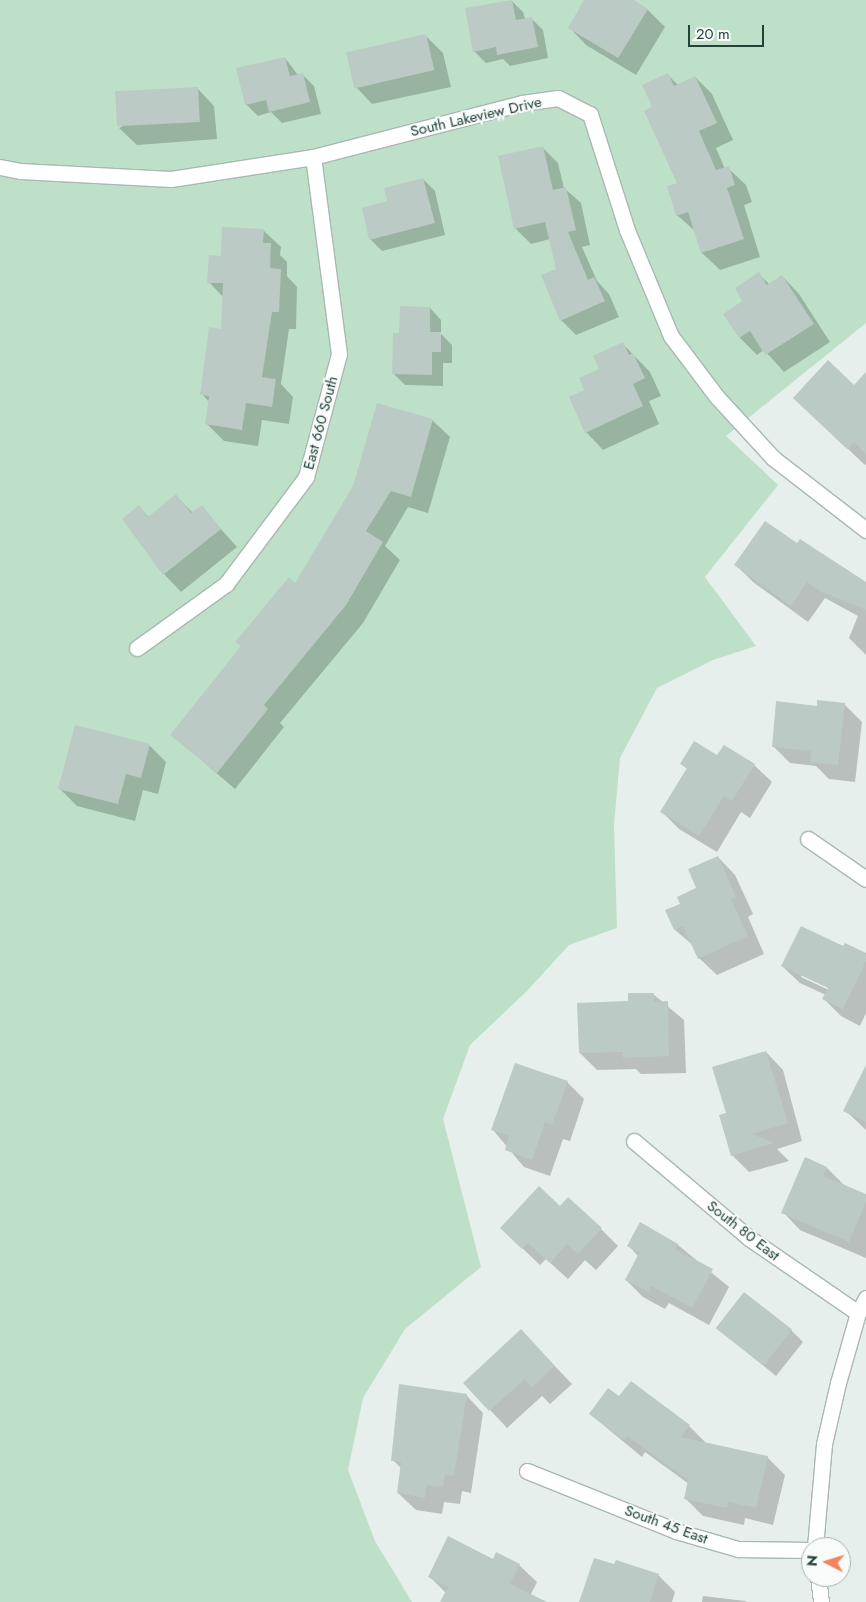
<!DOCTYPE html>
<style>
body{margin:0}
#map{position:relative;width:866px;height:1602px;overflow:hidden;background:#e6efeb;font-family:Jost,sans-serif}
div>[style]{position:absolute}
.green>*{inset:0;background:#bfe0c8}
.shadow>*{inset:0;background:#0003}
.building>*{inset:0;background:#bbcac4;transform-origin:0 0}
.roads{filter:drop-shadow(1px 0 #a8b8b2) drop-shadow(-1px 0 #a8b8b2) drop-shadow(0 1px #a8b8b2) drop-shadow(0 -1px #a8b8b2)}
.minor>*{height:15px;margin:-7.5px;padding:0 7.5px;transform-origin:7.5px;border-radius:7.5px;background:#fff}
span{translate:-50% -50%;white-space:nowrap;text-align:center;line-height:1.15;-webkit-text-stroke:4px #f7fbf9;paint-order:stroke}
.street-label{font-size:15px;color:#24423a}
.north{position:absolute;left:801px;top:1537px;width:50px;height:50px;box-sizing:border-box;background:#f7fbf9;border:1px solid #a3b1ad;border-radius:50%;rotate:275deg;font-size:14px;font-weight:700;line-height:20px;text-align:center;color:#24423a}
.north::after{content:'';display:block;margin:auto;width:18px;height:22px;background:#f4845f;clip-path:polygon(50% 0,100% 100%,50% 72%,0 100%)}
.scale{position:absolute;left:688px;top:25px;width:76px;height:22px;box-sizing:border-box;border:2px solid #24423a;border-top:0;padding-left:6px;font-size:15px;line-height:18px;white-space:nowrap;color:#24423a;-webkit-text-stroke:4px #f7fbf9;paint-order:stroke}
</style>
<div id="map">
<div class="green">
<i style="clip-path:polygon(0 0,866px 0,866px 323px,726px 436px,778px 485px,705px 577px,756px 646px,713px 660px,657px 688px,620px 758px,614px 825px,617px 928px,569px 945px,527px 991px,470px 1045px,443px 1119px,481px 1267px,405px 1329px,363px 1398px,348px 1470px,375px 1541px,412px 1602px,0 1602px)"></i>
</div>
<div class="shadow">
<i style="clip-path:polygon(586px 0,631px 0,648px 10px,665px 27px,636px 75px,586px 45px,569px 27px)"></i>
<i style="clip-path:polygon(512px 1px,523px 12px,525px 19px,531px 18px,543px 30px,548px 58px,510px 66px,503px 59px,486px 63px,474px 51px)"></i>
<i style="clip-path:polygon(426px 36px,443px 53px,451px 87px,372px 104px,355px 86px)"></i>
<i style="clip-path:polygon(285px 58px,298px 75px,302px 74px,314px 86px,321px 114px,282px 123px,271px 112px,258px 116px,246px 104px)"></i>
<i style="clip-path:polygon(667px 74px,678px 85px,695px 77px,712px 94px,733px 140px,716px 148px,725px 169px,728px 168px,746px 185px,752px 202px,744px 205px,760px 257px,720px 270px,702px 253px,696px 232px,677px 215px,679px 184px,654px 108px)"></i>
<i style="clip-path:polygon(197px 88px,214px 106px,217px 139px,137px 145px,119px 128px)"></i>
<i style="clip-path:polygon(542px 147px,558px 163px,564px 188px,581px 203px,590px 245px,582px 247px,597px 281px,609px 294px,619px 317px,576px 335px,561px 320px,557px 270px,550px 239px,531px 244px,516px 229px,499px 157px)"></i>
<i style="clip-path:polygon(423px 179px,435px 191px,445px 235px,382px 251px,370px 239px,389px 202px)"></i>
<i style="clip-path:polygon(263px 230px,281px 247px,280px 255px,287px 262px,287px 276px,297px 287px,296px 329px,289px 329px,281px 384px,293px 397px,289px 424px,262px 420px,258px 446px,224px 441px,207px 424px,209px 402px,202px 394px,222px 330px,223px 297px,209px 282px,222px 257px)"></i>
<i style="clip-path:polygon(759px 274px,770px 285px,782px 276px,799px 294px,830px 342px,784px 372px,764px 350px,757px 355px,740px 338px,724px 314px,744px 301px)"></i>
<i style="clip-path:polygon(430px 308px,441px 320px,441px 334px,452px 345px,452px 363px,443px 363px,443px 386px,405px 385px,394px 374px)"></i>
<i style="clip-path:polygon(623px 344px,650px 372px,661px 396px,649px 401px,659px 424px,603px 450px,586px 432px,586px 390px)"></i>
<i style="clip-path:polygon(866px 379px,866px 464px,865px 465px,812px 415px)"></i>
<i style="clip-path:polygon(432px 420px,450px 437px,428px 513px,408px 507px,385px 546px,400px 560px,363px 623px,280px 723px,284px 727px,235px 789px,172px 735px)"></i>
<i style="clip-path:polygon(176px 496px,193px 513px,201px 507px,237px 547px,181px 592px,164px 574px,124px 519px,138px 507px,149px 517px)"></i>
<i style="clip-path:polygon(797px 545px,866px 583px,866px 655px,849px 638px,858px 616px,825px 598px,808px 622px,753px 582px,736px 565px)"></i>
<i style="clip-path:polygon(844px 704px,862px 722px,855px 782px,829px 779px,816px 766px,790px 763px,773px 746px,818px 707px)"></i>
<i style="clip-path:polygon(149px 745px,166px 762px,158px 794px,143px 790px,135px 821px,77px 806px,60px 789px)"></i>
<i style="clip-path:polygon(718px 757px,754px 765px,772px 782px,750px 818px,741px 812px,717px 852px,679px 829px,662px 812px,688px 770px,681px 763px)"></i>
<i style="clip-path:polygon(718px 857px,735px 875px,753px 914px,748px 917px,764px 954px,717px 975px,699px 958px,694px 946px,675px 930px,682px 904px,698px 888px)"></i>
<i style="clip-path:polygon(evenodd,801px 928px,866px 956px,866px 1013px,860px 1026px,841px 1016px,824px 999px,826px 995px,800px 983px,782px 966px,801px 928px,801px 974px,834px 990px,833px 992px,801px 977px,801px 974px)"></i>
<i style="clip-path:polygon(653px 994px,684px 1020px,686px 1073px,641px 1074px,636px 1069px,597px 1070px,580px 1053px,629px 1003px)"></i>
<i style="clip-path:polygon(766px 1052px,783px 1070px,802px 1141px,777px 1149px,789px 1161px,749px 1172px,732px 1155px,727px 1114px)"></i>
<i style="clip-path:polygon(866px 1068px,866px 1130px,845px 1110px)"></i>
<i style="clip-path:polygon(567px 1082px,584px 1099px,570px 1141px,563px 1139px,550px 1176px,524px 1167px,493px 1130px)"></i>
<i style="clip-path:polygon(827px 1168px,844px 1185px,866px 1196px,866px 1258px,800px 1230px,783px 1212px)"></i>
<i style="clip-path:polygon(561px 1207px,601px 1229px,618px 1246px,596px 1270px,585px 1260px,568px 1279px,546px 1259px,540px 1265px,519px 1245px)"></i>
<i style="clip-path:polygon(640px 1224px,678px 1245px,729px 1287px,709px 1325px,669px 1303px,665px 1309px,643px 1297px,626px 1280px,638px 1256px,629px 1246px)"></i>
<i style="clip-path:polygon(717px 1328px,791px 1330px,803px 1342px,776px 1376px)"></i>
<i style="clip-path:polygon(521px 1331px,572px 1384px,550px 1404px,542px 1396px,507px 1428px,465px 1383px)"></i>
<i style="clip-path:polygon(466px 1395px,483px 1413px,471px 1493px,462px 1491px,460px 1504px,444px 1502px,442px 1514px,416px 1510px,398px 1493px,402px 1469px,393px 1460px)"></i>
<i style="clip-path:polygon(619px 1398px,689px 1426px,707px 1444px,767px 1457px,785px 1475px,773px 1525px,745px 1518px,744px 1525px,703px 1516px,685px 1498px,689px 1484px,645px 1452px,642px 1457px,590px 1414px)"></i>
<i style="clip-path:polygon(497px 1554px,519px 1565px,537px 1582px,529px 1598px,533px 1602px,445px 1602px,446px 1593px,430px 1577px,494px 1561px)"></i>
<i style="clip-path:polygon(658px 1575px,675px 1592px,672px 1602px,581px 1602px)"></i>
<i style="clip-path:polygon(703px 1596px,745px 1601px,747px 1602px,702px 1602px)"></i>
</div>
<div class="building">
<i style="clip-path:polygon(512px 0,516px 20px,532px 17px,538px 47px,497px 55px,496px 47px,473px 52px,465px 8px)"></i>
<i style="clip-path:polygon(584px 0,634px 0,648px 9px,618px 58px,568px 28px)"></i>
<i style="left:426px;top:34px;width:37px;height:82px;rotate:77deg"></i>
<i style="clip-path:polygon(285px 57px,290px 76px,303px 73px,310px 102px,269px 112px,266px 100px,245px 105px,236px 68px)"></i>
<i style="clip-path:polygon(668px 73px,674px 86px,695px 76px,717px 123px,699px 131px,716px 170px,729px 166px,735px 185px,727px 188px,744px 239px,701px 253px,688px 212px,676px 216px,667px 186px,677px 183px,644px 111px,652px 107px,642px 85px)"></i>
<i style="left:198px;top:87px;width:35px;height:83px;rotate:87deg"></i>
<i style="clip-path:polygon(543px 146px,553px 190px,566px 187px,576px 230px,568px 232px,588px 280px,594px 277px,605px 301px,560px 321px,541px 275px,556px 269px,545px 222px,514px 229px,498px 156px)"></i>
<i style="clip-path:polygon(423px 178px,435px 223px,369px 240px,362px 208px,387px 201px,384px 188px)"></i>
<i style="clip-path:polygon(222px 227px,264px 229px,263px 243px,271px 243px,270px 268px,281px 269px,279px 312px,272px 312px,262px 377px,276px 379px,272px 407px,246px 403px,242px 430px,205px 424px,209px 396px,200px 395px,209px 327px,221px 329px,223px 283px,207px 283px,209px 255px,221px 256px)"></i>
<i style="clip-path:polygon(759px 272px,767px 285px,782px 275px,814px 324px,765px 355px,750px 331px,739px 338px,723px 314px,742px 301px,735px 288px)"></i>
<i style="clip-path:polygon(400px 306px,430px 307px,430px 332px,441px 332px,441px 352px,432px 352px,432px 375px,392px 374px,393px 333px,399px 333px)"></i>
<i style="clip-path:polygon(623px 342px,629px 355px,633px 353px,645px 378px,633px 384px,643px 406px,585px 433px,569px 397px,584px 390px,579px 378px,599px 369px,593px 356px)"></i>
<i style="clip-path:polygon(828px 360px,854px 385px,866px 372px,866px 454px,854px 442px,847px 449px,793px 398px)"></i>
<i style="clip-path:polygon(377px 403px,433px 419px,411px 497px,391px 491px,366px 531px,383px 542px,346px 605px,264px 705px,268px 709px,217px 773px,170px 735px,241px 646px,235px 642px,289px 577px,295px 583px,353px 486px)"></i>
<i style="clip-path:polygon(176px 494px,191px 513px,202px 505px,221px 529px,163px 575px,122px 519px,139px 505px,148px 517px)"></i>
<i style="clip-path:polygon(765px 521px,797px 543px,800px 539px,866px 582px,866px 610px,821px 592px,807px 582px,791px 606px,734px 565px)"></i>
<i style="clip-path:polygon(817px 700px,845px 703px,838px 765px,810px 762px,811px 751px,772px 747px,776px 701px,817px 706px)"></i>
<i style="clip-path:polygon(75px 725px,150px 744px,141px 778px,126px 774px,118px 804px,58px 789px)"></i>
<i style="clip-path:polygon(694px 741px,717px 755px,724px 745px,755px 764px,732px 801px,724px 796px,699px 836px,660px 812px,687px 768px,680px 764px)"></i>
<i style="clip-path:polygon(718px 856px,736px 897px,731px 899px,748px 936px,698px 959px,683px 926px,674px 930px,665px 910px,680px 904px,677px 897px,696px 888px,688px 869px)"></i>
<i style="clip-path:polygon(801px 926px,843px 946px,845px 943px,866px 953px,866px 961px,843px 1009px,822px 999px,828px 988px,781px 966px)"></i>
<i style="clip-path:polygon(628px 993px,654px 993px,654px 1002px,668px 1001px,669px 1056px,623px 1058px,623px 1052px,579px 1053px,577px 1003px,628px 1001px)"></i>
<i style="clip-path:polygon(766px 1051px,788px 1123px,752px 1134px,774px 1143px,731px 1156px,719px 1115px,726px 1113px,712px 1067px)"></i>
<i style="clip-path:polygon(515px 1063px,568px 1081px,552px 1125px,545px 1122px,532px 1160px,505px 1150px,509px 1136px,491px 1130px)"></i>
<i style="clip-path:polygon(866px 1065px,866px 1122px,843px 1111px)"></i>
<i style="clip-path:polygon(805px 1157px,827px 1167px,823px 1176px,866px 1194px,866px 1202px,849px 1242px,781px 1213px)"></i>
<i style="clip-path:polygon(539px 1186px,560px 1206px,568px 1197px,602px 1228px,578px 1254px,567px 1244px,550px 1263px,528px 1243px,522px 1249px,500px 1228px)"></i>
<i style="clip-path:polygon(640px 1222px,678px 1244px,675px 1249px,713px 1269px,692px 1308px,651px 1286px,648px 1292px,625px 1280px,639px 1253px,627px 1246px)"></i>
<i style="left:744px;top:1292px;width:61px;height:46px;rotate:38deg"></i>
<i style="clip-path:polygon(521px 1329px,555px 1366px,532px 1387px,525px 1379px,489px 1411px,463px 1383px)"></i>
<i style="clip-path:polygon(631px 1381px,690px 1425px,681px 1437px,768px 1456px,756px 1508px,728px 1502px,727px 1508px,684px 1499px,688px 1480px,627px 1436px,624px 1440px,589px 1414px,608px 1388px,619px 1396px)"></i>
<i style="clip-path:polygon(399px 1384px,467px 1394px,454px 1476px,445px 1475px,443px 1487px,427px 1485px,425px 1498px,397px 1493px,401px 1462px,391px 1461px)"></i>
<i style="clip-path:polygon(448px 1536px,493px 1559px,496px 1552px,520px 1564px,510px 1584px,547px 1602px,440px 1602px,448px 1587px,428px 1577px)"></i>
<i style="clip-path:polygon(594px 1558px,614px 1564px,616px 1560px,659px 1574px,650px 1602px,579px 1602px)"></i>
</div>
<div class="roads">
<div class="minor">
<i style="left:0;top:167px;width:20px;rotate:11deg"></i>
<i style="left:20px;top:171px;width:151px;rotate:3deg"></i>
<i style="left:171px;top:179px;width:144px;rotate:-8.8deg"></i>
<i style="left:313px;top:157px;width:216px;rotate:-14.5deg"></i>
<i style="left:522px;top:103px;width:36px;rotate:-8deg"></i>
<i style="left:558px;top:98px;width:36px;rotate:27deg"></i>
<i style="left:590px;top:114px;width:122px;rotate:72.3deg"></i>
<i style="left:627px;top:230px;width:115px;rotate:67.5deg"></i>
<i style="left:671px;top:336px;width:76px;rotate:53deg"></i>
<i style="left:717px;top:397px;width:83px;rotate:47.4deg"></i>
<i style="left:773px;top:458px;width:118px;rotate:37.7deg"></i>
<i style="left:137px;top:648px;width:110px;rotate:-35.7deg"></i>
<i style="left:226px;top:584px;width:134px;rotate:-53.2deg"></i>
<i style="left:306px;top:477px;width:127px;rotate:-75deg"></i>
<i style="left:339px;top:354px;width:199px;rotate:-97.5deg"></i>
<i style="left:808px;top:839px;width:70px;rotate:34.6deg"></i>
<i style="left:634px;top:1141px;width:150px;rotate:40.1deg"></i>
<i style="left:749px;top:1238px;width:132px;rotate:34.5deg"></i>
<i style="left:527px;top:1471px;width:161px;rotate:21.9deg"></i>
<i style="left:676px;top:1531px;width:65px;rotate:16.2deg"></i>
<i style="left:738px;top:1549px;width:73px;rotate:0.8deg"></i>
<i style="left:815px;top:1547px;width:103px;rotate:-85deg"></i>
<i style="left:824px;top:1444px;width:63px;rotate:-77.1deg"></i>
<i style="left:838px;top:1383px;width:73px;rotate:-74.1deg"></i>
<i style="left:858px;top:1313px;width:17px;rotate:-62deg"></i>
<i style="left:818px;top:1577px;width:25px;rotate:83deg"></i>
</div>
</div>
<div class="street-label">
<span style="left:476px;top:117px;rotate:-13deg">South Lakeview Drive</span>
<span style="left:321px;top:423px;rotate:-75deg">East 660 South</span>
<span style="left:743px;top:1231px;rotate:38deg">South 80 East</span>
<span style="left:666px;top:1525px;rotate:20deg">South 45 East</span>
</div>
<div class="north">N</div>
<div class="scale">20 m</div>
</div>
